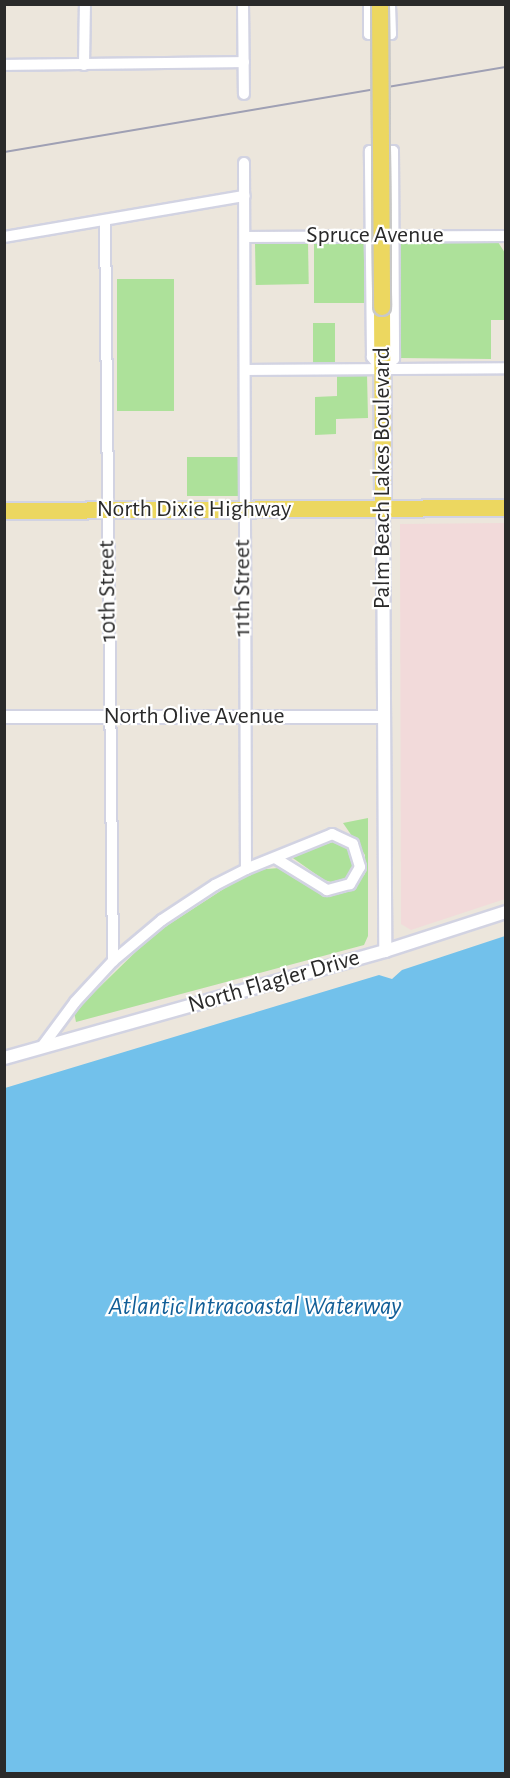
<!DOCTYPE html>
<style>
body{margin:0}
#map{position:relative;width:510px;height:1778px;overflow:hidden;background:#ece6dc;font-family:"Alegreya Sans",sans-serif}
div>[style]{position:absolute}
.medical>*{inset:0;background:#f2dada}
.green>*{inset:0;background:#ade19a;transform-origin:0 0}
.water>*{inset:0;background:#72c1eb}
.roads{filter:drop-shadow(2px 0 #d2d3e2) drop-shadow(-2px 0 #d2d3e2) drop-shadow(0 2px #d2d3e2) drop-shadow(0 -2px #d2d3e2)}
.minor>*{height:10px;margin:-5px;padding:0 5px;transform-origin:5px;border-radius:5px;background:#fff}
.tertiary>*{height:12px;margin:-6px;padding:0 6px;transform-origin:6px;border-radius:6px;background:#fff}
.primary>*{height:16px;margin:-8px;padding:0 8px;transform-origin:8px;border-radius:8px;background:#ecd760}
.rail>*{height:2px;margin:-1px;padding:0 1px;transform-origin:1px;border-radius:1px;background:#9fa0b4}
.bridges{filter:drop-shadow(2px 0 #c8c8c8) drop-shadow(-2px 0 #c8c8c8) drop-shadow(0 2px #c8c8c8) drop-shadow(0 -2px #c8c8c8)}
.primary-bridge>*{height:16px;margin:-8px;padding:0 8px;transform-origin:8px;border-radius:8px;background:#ecd760}
span{translate:-50% -50%;white-space:nowrap;text-align:center;line-height:1.15;-webkit-text-stroke:4.5px #fff;paint-order:stroke}
.street-label{font-size:24px;color:#2a2a2a}
.water-label{font-size:26px;color:#115e97;font-style:italic}
.frame{position:absolute;inset:0;border:6px solid #2a2a2a;pointer-events:none}
</style>
<div id="map">
<div class="medical">
<i style="clip-path:polygon(505px 523px,505px 899px,411px 930px,401px 924px,400px 524px)"></i>
</div>
<div class="green">
<i style="left:308px;top:242px;width:42px;height:53px;rotate:89deg"></i>
<i style="left:314px;top:242px;width:52px;height:61px"></i>
<i style="clip-path:polygon(400px 242px,498px 242px,505px 253px,505px 320px,491px 320px,491px 359px,400px 358px)"></i>
<i style="left:117px;top:279px;width:57px;height:132px"></i>
<i style="left:313px;top:323px;width:22px;height:42px"></i>
<i style="clip-path:polygon(367px 374px,368px 418px,336px 419px,336px 434px,315px 435px,315px 397px,337px 396px,337px 375px)"></i>
<i style="left:238px;top:457px;width:39px;height:51px;rotate:90deg"></i>
<i style="clip-path:polygon(368px 818px,368px 936px,364px 945px,76px 1022px,74px 1012px,154px 934px,253px 870px,279px 868px,325px 893px,345px 893px,365px 874px,365px 855px,343px 823px)"></i>
<i style="clip-path:polygon(336px 841px,348px 845px,354px 870px,347px 879px,335px 883px,324px 880px,290px 856px)"></i>
</div>
<div class="water">
<i style="clip-path:polygon(505px 936px,505px 1773px,5px 1773px,5px 1088px,379px 975px,392px 979px,402px 970px)"></i>
</div>
<div class="roads">
<div class="minor">
<i style="left:243px;top:4px;width:90px;rotate:89.4deg"></i>
<i style="left:369px;top:4px;width:30px;rotate:90deg"></i>
<i style="left:369px;top:34px;width:22px"></i>
<i style="left:391px;top:34px;width:30px;rotate:-92deg"></i>
<i style="left:4px;top:65px;width:240px;rotate:-0.7deg"></i>
<i style="left:84px;top:65px;width:61px;rotate:-89.1deg"></i>
<i style="left:370px;top:151px;width:23px"></i>
<i style="left:393px;top:151px;width:208px;rotate:89.7deg"></i>
<i style="left:394px;top:359px;width:16px;rotate:140deg"></i>
<i style="left:382px;top:369px;width:16px;rotate:-130deg"></i>
<i style="left:372px;top:357px;width:206px;rotate:-90.6deg"></i>
<i style="left:244px;top:163px;width:706px;rotate:89.84deg"></i>
<i style="left:105px;top:220px;width:741px;rotate:89.38deg"></i>
<i style="left:4px;top:237px;width:244px;rotate:-9.7deg"></i>
<i style="left:245px;top:237px;width:261px;rotate:-0.2deg"></i>
<i style="left:246px;top:370px;width:260px;rotate:-0.4deg"></i>
<i style="left:41px;top:1048px;width:57px;rotate:-53.5deg"></i>
<i style="left:75px;top:1002px;width:56px;rotate:-47.2deg"></i>
<i style="left:113px;top:961px;width:64px;rotate:-39.9deg"></i>
<i style="left:162px;top:920px;width:64px;rotate:-33.4deg"></i>
<i style="left:215px;top:885px;width:35px;rotate:-27deg"></i>
<i style="left:246px;top:869px;width:93px;rotate:-22.1deg"></i>
<i style="left:332px;top:834px;width:23px;rotate:25deg"></i>
<i style="left:353px;top:844px;width:24px;rotate:73deg"></i>
<i style="left:360px;top:867px;width:20px;rotate:120deg"></i>
<i style="left:350px;top:884px;width:24px;rotate:165deg"></i>
<i style="left:327px;top:890px;width:61px;rotate:-148.4deg"></i>
</div>
<div class="tertiary">
<i style="left:383px;top:509px;width:442px;rotate:89.7deg"></i>
<i style="left:4px;top:717px;width:380px"></i>
<i style="left:4px;top:1058px;width:396px;rotate:-15.7deg"></i>
<i style="left:385px;top:951px;width:127px;rotate:-17.9deg"></i>
</div>
<div class="primary">
<i style="left:382px;top:307px;width:202px;rotate:89.7deg"></i>
<i style="left:4px;top:511px;width:502px;rotate:-0.34deg"></i>
</div>
</div>
<div class="rail">
<i style="left:4px;top:152px;width:509px;rotate:-9.61deg"></i>
</div>
<div class="bridges">
<div class="primary-bridge">
<i style="left:380px;top:4px;width:303px;rotate:89.6deg"></i>
</div>
</div>
<div class="street-label">
<span style="left:375px;top:236px">Spruce Avenue</span>
<span style="left:383px;top:478px;rotate:-90deg">Palm Beach Lakes Boulevard</span>
<span style="left:194px;top:510px">North Dixie Highway</span>
<span style="left:243px;top:588px;rotate:-90deg">11th Street</span>
<span style="left:108px;top:591px;rotate:-91deg">10th Street</span>
<span style="left:194px;top:717px">North Olive Avenue</span>
<span style="left:274px;top:982px;rotate:-16deg">North Flagler Drive</span>
</div>
<div class="water-label">
<span style="left:255px;top:1307px">Atlantic Intracoastal Waterway</span>
</div>
<div class="frame"></div>
</div>
